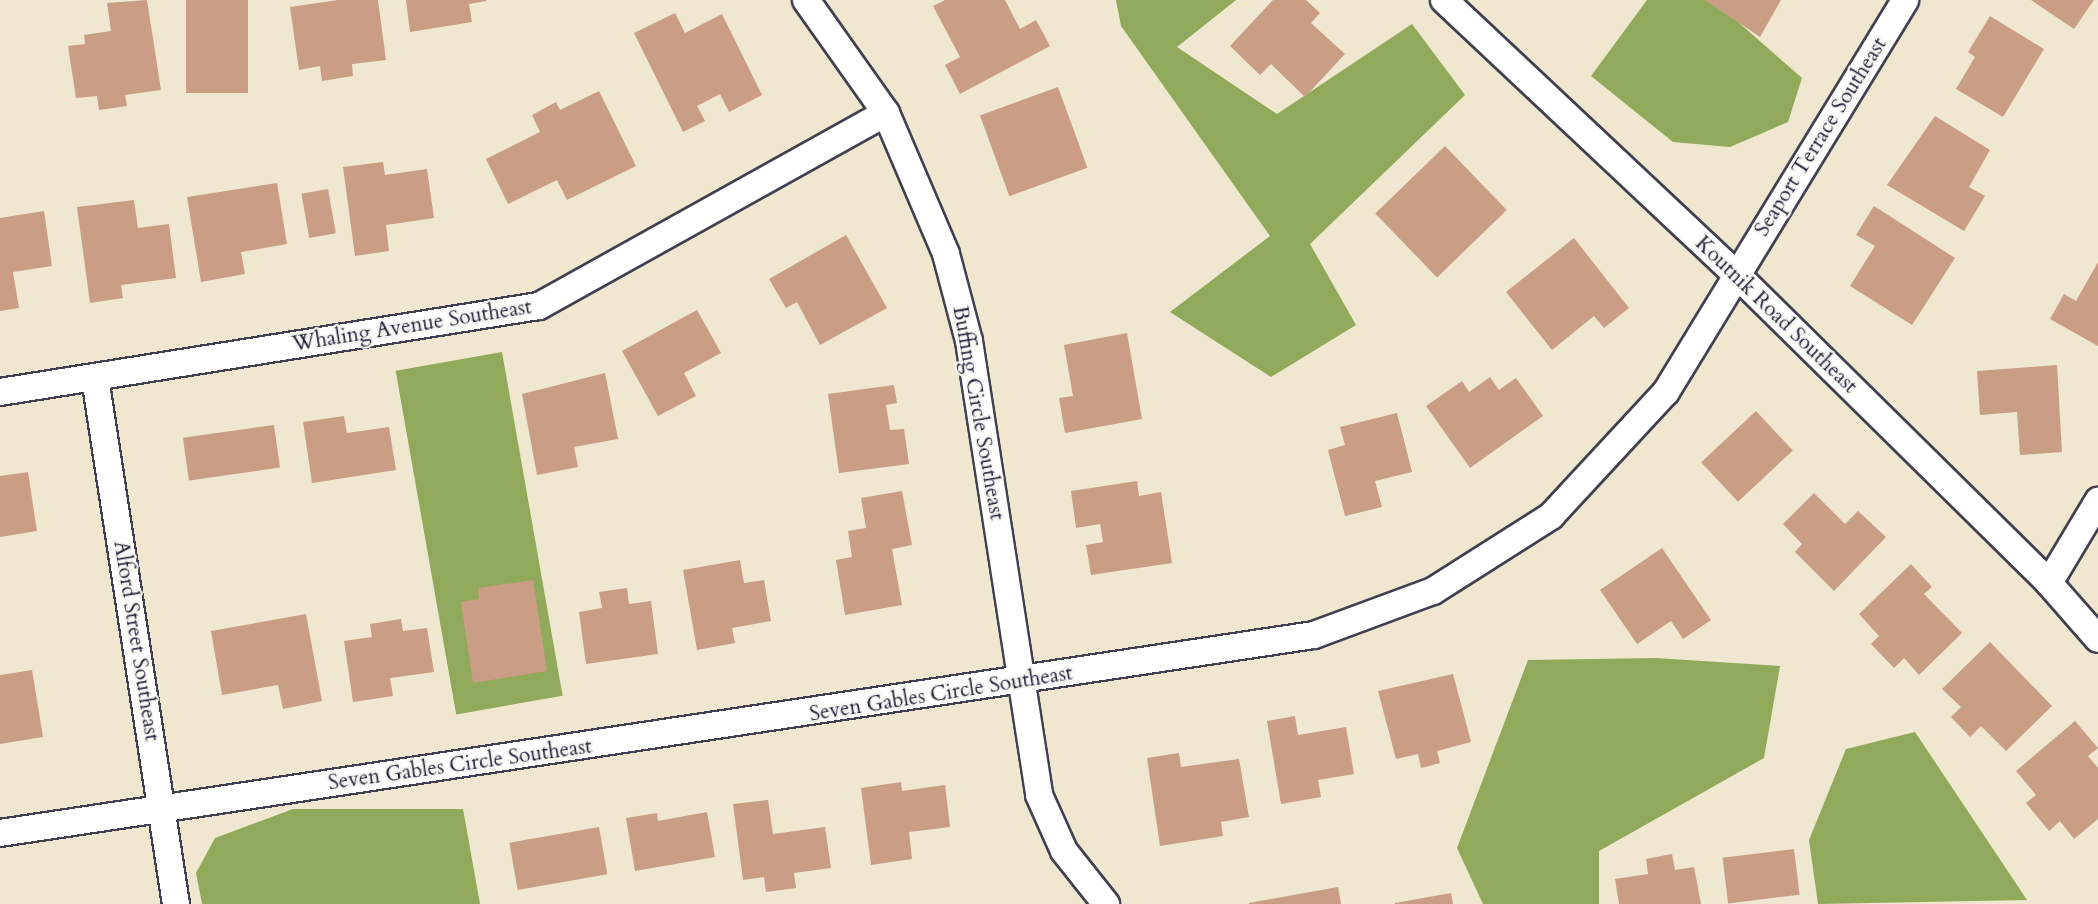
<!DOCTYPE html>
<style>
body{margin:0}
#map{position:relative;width:2098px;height:904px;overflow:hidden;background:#efe7cf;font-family:Cardo,serif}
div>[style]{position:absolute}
.forest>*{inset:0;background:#91a95a;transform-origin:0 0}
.building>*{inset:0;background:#c99e85;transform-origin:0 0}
.roads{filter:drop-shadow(2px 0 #414051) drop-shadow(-2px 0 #414051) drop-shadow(0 2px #414051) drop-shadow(0 -2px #414051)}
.street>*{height:26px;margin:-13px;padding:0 13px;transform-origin:13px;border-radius:13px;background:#fff}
span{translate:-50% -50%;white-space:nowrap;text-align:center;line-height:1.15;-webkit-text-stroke:4.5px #f6f6f2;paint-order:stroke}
.street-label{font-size:21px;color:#22223b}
</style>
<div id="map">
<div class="forest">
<i style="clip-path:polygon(1116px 0,1236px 0,1177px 47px,1277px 114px,1412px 24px,1465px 95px,1310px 244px,1356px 325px,1271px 377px,1170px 312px,1270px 236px,1121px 26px)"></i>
<i style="clip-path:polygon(1647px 0,1713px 0,1802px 78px,1788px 122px,1730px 147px,1673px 142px,1591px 76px)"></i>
<i style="left:502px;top:352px;width:349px;height:108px;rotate:80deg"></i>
<i style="clip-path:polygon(1656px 658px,1780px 666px,1764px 758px,1599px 851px,1599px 904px,1483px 904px,1457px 848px,1528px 660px)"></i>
<i style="clip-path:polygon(1915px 732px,2027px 900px,1818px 904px,1809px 840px,1846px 749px)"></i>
<i style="clip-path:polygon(293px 809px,463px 809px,480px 904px,202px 904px,196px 873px,215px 838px)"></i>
</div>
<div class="building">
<i style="clip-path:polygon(147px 0,161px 90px,125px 95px,127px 106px,99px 110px,97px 96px,76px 98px,68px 46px,85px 44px,84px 35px,111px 31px,107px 3px)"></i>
<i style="left:186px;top:0;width:62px;height:93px"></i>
<i style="clip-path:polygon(338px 0,378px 0,386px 60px,352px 64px,353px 76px,322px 81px,320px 66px,299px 70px,290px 7px)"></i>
<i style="clip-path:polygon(406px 0,486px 0,486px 1px,469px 4px,472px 22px,410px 32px)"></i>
<i style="clip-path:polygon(945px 0,1005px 0,1020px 29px,1036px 20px,1050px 46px,960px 94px,945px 65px,960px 57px,933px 6px)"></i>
<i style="clip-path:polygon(1273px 0,1306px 0,1320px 13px,1311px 23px,1345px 54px,1305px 97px,1271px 64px,1260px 75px,1230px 46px)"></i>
<i style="clip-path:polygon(1705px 0,1781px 0,1760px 37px)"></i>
<i style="clip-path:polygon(2031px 0,2094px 0,2074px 29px)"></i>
<i style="clip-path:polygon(675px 13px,685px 33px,722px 14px,762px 95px,729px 112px,720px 94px,697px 106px,705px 121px,683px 132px,634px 33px)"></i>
<i style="clip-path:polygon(1990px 16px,2044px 49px,2003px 117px,1956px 89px,1975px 57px,1968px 52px)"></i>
<i style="left:1058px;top:87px;width:86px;height:83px;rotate:70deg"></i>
<i style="clip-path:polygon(599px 91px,636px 166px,567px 200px,557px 180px,508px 204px,486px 159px,540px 132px,532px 115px,556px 102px,560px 110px)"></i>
<i style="clip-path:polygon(1935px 116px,1990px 150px,1969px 187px,1985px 196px,1964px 231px,1887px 185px)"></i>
<i style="left:1445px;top:146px;width:89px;height:97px;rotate:46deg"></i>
<i style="clip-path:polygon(383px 162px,385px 175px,427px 169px,434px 218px,386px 225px,389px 251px,355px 256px,343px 167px)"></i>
<i style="clip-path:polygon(277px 183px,287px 244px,241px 252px,245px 274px,201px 282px,187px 197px)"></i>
<i style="left:328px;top:189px;width:45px;height:27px;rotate:80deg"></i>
<i style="clip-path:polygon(134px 200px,138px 228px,169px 224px,176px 278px,121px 285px,123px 298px,90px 303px,77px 207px)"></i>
<i style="clip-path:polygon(1874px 206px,1955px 258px,1912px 325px,1850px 286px,1875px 246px,1856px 235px)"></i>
<i style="clip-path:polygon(44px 211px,52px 266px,13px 272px,19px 308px,0 311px,0 218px)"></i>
<i style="clip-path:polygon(846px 235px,887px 308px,820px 345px,797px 302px,786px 308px,769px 279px)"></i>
<i style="clip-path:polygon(1574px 238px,1629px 308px,1604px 328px,1594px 316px,1552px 350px,1506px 292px)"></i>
<i style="clip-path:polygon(2098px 262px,2098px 346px,2050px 319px,2064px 294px,2076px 301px)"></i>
<i style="clip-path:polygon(697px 310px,721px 353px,684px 373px,696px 396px,658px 416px,622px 351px)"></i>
<i style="clip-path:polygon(1127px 333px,1142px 419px,1065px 433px,1059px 398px,1073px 396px,1064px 345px)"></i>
<i style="clip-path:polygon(2057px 365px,2062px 452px,2020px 455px,2017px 412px,1980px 415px,1977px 371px)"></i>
<i style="clip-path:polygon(605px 373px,618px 439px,574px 447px,578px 467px,537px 475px,522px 394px)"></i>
<i style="clip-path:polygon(1490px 377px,1499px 390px,1516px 378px,1543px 416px,1470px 468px,1426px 406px,1462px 381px,1469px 392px)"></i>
<i style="clip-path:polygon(894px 385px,897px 403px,886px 405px,890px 430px,904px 429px,909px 464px,839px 473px,828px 394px)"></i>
<i style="left:1756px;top:411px;width:54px;height:75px;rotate:47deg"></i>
<i style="clip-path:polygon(1397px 413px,1412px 472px,1375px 481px,1382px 507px,1345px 516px,1328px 450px,1345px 445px,1340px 427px)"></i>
<i style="clip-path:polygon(344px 416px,347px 433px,389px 427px,396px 470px,312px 483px,303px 422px)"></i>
<i style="left:274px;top:425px;width:43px;height:92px;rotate:82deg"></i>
<i style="clip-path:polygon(28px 472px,37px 531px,0 537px,0 476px)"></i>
<i style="clip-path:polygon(1137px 481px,1139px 496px,1161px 492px,1172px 563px,1091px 575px,1086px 545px,1103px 542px,1100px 524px,1076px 528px,1071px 491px)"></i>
<i style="clip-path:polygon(902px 491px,912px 545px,892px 549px,902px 605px,845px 615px,836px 560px,852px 557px,848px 531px,866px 528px,861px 498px)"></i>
<i style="clip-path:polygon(1814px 493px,1845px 524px,1858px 511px,1886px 537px,1834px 591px,1795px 552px,1802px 544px,1783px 524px)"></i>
<i style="clip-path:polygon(1662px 548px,1711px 620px,1683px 639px,1671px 621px,1637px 644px,1600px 590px)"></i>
<i style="clip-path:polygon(740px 560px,744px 583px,764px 580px,771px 621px,732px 628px,735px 643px,697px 650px,683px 570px)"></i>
<i style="clip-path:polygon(1911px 564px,1932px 587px,1924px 594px,1962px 633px,1919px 675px,1904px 658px,1894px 668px,1871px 644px,1879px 636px,1859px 614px)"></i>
<i style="clip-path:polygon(533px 580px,547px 671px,473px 683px,461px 602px,479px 599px,478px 588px)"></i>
<i style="clip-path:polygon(627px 588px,629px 604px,651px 601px,658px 654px,586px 664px,579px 612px,602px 608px,599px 592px)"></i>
<i style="clip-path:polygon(306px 614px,322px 701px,283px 709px,278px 685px,222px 695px,211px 631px)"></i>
<i style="clip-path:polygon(401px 619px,403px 631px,427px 628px,434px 672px,390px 678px,393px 696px,353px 702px,344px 641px,372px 637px,370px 624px)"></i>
<i style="clip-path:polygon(1990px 642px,2052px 706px,2006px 751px,1981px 726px,1970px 737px,1951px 717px,1961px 707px,1942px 689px)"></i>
<i style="clip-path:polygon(32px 670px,43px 737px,0 744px,0 675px)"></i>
<i style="clip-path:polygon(1453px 674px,1471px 742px,1437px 751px,1440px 763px,1421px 768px,1418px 754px,1396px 759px,1378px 691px)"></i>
<i style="clip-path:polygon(1295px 716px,1298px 735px,1346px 727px,1354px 774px,1318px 780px,1321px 797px,1281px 804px,1267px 721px)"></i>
<i style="clip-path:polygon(2075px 721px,2098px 748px,2088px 756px,2098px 768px,2098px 819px,2074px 839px,2060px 821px,2049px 831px,2026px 803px,2036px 795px,2016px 771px)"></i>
<i style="clip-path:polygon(1179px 753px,1181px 767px,1239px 759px,1249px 817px,1221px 822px,1223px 836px,1160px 846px,1147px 758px)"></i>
<i style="clip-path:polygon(901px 782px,902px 791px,945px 785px,950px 827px,909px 832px,912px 859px,871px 865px,861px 788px)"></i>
<i style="clip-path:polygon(768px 800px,773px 834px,825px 827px,831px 868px,794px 873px,796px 888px,766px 892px,764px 877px,743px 880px,733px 804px)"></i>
<i style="clip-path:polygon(707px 812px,715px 857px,635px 871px,626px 818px,657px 813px,658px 821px)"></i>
<i style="left:599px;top:827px;width:48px;height:91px;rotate:80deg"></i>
<i style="left:1794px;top:849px;width:46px;height:72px;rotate:83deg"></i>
<i style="clip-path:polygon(1672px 854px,1675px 870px,1694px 867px,1701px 904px,1619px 904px,1615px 879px,1648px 874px,1646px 859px)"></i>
<i style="clip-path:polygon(1338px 887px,1341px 904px,1249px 904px,1249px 903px)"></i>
<i style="clip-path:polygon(1451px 893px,1453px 904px,1395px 904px,1395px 903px)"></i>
</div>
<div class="roads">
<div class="street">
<i style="left:806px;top:0;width:138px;rotate:54.7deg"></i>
<i style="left:886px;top:113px;width:153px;rotate:66.9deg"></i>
<i style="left:946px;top:254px;width:90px;rotate:75.2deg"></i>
<i style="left:969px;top:341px;width:459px;rotate:81.2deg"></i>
<i style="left:1039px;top:795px;width:61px;rotate:65.9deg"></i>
<i style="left:1064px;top:851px;width:68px;rotate:51.6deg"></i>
<i style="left:1444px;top:0;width:400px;rotate:43.2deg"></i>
<i style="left:1736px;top:274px;width:440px;rotate:44.6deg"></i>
<i style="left:2049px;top:583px;width:74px;rotate:48.8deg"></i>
<i style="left:95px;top:378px;width:532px;rotate:81.25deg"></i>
<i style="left:0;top:392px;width:546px;rotate:-9.07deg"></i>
<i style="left:539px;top:306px;width:397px;rotate:-29.1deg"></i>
<i style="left:2049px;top:583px;width:96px;rotate:-59.1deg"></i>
<i style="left:0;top:833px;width:1329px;rotate:-8.57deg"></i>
<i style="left:1314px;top:635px;width:127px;rotate:-20.3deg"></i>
<i style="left:1433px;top:591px;width:140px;rotate:-32.4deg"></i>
<i style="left:1551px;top:516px;width:169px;rotate:-47.2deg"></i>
<i style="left:1666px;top:392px;width:459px;rotate:-58.6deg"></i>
</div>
</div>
<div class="street-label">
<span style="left:1821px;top:137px;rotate:-58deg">Seaport Terrace Southeast</span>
<span style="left:1776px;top:315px;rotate:44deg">Koutnik Road Southeast</span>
<span style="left:412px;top:326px;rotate:-9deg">Whaling Avenue Southeast</span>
<span style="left:978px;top:413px;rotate:80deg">Buffing Circle Southeast</span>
<span style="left:136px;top:641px;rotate:81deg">Alford Street Southeast</span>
<span style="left:941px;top:694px;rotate:-9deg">Seven Gables Circle Southeast</span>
<span style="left:460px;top:765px;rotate:-8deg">Seven Gables Circle Southeast</span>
</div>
</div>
